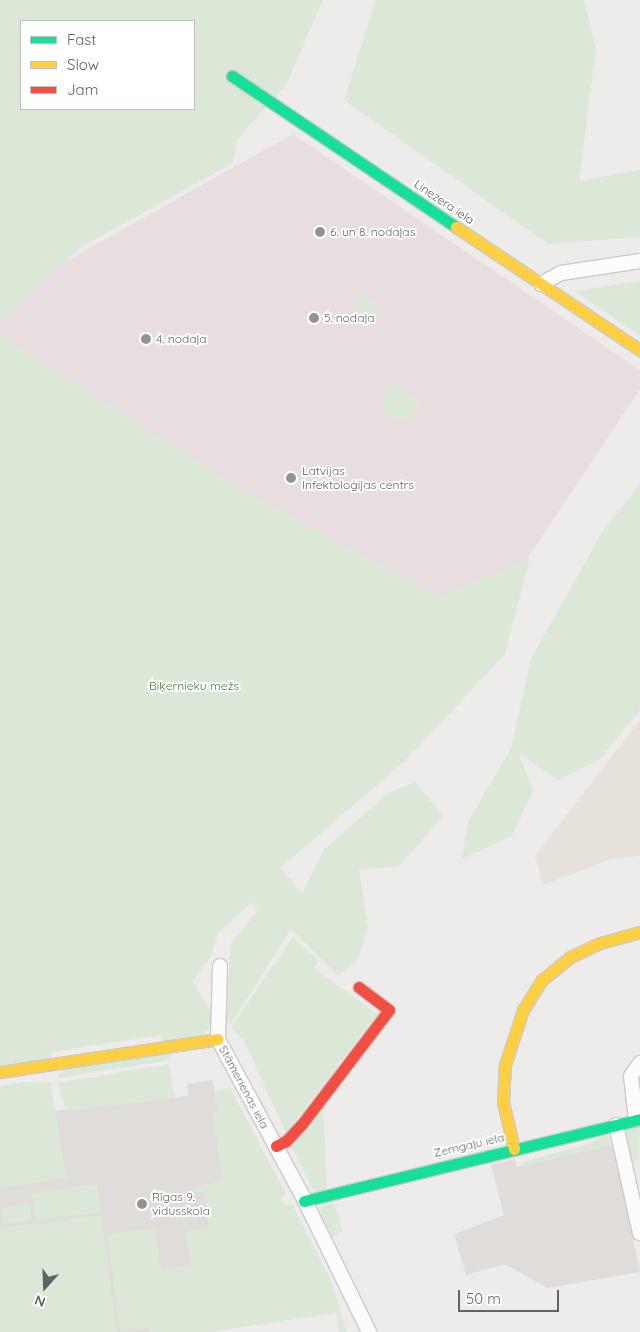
<!DOCTYPE html>
<meta charset="utf-8">
<style>
body{margin:0}
#map{position:relative;width:640px;height:1332px;overflow:hidden;background:#eeecea;font-family:Quicksand,sans-serif}
div>[style]{position:absolute}
.commercial>*{inset:0;background:#e6e1d9}
.education>*{inset:0;background:#dfdcda}
.medical>*{inset:0;background:#e9dedf}
.green>*{inset:0;background:#dbe8d7;transform-origin:0 0}
.roads{filter:drop-shadow(1px 0 #cbcaca) drop-shadow(-1px 0 #cbcaca) drop-shadow(0 1px #cbcaca) drop-shadow(0 -1px #cbcaca)}
.street>*{height:14px;margin:-7px;padding:0 7px;transform-origin:7px;border-radius:7px;background:#fcfcfc}
.fast>*{height:11px;margin:-5.5px;padding:0 5.5px;transform-origin:5.5px;border-radius:5.5px;background:#16e098}
.slow>*{height:11px;margin:-5.5px;padding:0 5.5px;transform-origin:5.5px;border-radius:5.5px;background:#ffcf43}
.jam>*{height:11px;margin:-5.5px;padding:0 5.5px;transform-origin:5.5px;border-radius:5.5px;background:#f24e42}
.dots>*{width:14px;height:14px;translate:-50% -50%;box-sizing:border-box;border:2px solid #fff;border-radius:50%}
span{translate:-50% -50%;white-space:nowrap;text-align:center;line-height:1.15;-webkit-text-stroke:4px #fff;paint-order:stroke}
.street-label{font-size:12px;color:#5f6467}
.poi-label{font-size:12px;color:#5f6467}
.left{translate:0 -50%;text-align:left}
.park-label{font-size:12px;color:#447f3d}
.legend{position:absolute;left:20px;top:20px;width:175px;height:90px;box-sizing:border-box;background:#fff;border:1px solid #bfc1c2;margin:0;padding:6px 9px;list-style:none;font-size:15px;color:#5f6467}
.legend li{display:flex;align-items:center;gap:10px;height:25px}
.legend b{width:25px;border:1px solid #bfc1c2}
.north{position:absolute;left:20px;top:1262px;width:50px;height:50px;-webkit-text-stroke:4px #fff;paint-order:stroke;rotate:200deg;font-size:14px;font-weight:700;line-height:20px;text-align:center;color:#5f6467}
.north::after{content:'';display:block;margin:auto;width:18px;height:22px;background:#5f6467;clip-path:polygon(50% 0,100% 100%,50% 72%,0 100%)}
.scale{position:absolute;left:458px;top:1290px;width:101px;height:22px;box-sizing:border-box;border:2px solid #5f6467;border-top:0;padding-left:6px;font-size:15px;line-height:18px;white-space:nowrap;color:#5f6467;-webkit-text-stroke:4px #fff;paint-order:stroke}
</style>
<div id="map">
<div class="commercial">
<i style="clip-path:polygon(640px 720px,640px 856px,611px 859px,543px 885px,535px 856px)"></i>
</div>
<div class="education">
<i style="clip-path:polygon(213px 1080px,216px 1103px,281px 1198px,327px 1282px,208px 1332px,0 1332px,0 1117px,188px 1096px,187px 1084px)"></i>
<i style="clip-path:polygon(615px 1144px,640px 1272px,547px 1288px,505px 1264px,466px 1275px,454px 1234px,504px 1215px,491px 1165px,515px 1159px,517px 1167px)"></i>
</div>
<div class="medical">
<i style="clip-path:polygon(293px 134px,640px 370px,640px 389px,403px 746px,0 566px,0 298px)"></i>
</div>
<div class="green">
<i style="clip-path:polygon(evenodd,0 0,323px 0,287px 83px,237px 140px,233px 163px,80px 248px,0 324px,0 0,21px 21px,194px 21px,194px 109px,21px 109px,21px 21px)"></i>
<i style="clip-path:polygon(376px 0,584px 0,596px 49px,579px 181px,640px 170px,640px 237px,548px 244px,344px 100px)"></i>
<i style="clip-path:polygon(640px 281px,640px 336px,576px 292px,576px 291px)"></i>
<i style="clip-path:polygon(366px 296px,379px 305px,376px 316px,372px 316px,357px 306px,358px 299px)"></i>
<i style="clip-path:polygon(0 336px,247px 493px,440px 597px,530px 558px,505px 654px,405px 761px,280px 868px,302px 893px,324px 850px,387px 794px,415px 782px,443px 816px,399px 866px,359px 870px,368px 928px,358px 960px,338px 976px,291px 929px,231px 1024px,226px 1022px,231px 943px,258px 910px,252px 902px,218px 933px,211px 957px,193px 981px,211px 1012px,209px 1029px,201px 1036px,163px 1042px,161px 1035px,51px 1052px,52px 1059px,0 1066px)"></i>
<i style="clip-path:polygon(392px 384px,421px 402px,407px 420px,395px 420px,384px 412px,384px 395px)"></i>
<i style="clip-path:polygon(640px 484px,640px 710px,600px 759px,558px 780px,519px 754px,533px 791px,512px 836px,462px 859px,468px 822px,511px 748px,531px 659px,602px 532px)"></i>
<i style="clip-path:polygon(293px 937px,319px 961px,314px 968px,377px 1014px,286px 1133px,245px 1043px,231px 1027px)"></i>
<i style="clip-path:polygon(169px 1053px,170px 1060px,58px 1078px,63px 1069px)"></i>
<i style="clip-path:polygon(169px 1064px,175px 1098px,66px 1111px,58px 1083px)"></i>
<i style="clip-path:polygon(23px 1082px,51px 1083px,66px 1178px,0 1188px,0 1086px)"></i>
<i style="clip-path:polygon(230px 1088px,286px 1194px,281px 1198px,286px 1206px,292px 1204px,330px 1278px,347px 1332px,339px 1332px,336px 1313px,208px 1332px,149px 1332px,148px 1328px,120px 1332px,107px 1234px,155px 1228px,161px 1270px,191px 1265px,185px 1231px,209px 1227px,204px 1192px,194px 1193px,193px 1187px,223px 1181px,212px 1113px,218px 1112px,214px 1091px)"></i>
<i style="clip-path:polygon(323px 1107px,327px 1189px,315px 1193px,291px 1146px)"></i>
<i style="clip-path:polygon(640px 1127px,639px 1160px,629px 1161px,625px 1135px,628px 1130px)"></i>
<i style="clip-path:polygon(608px 1135px,611px 1145px,523px 1166px,522px 1162px,592px 1143px,596px 1138px)"></i>
<i style="left:97px;top:1184px;width:28px;height:66px;rotate:82deg"></i>
<i style="left:29px;top:1203px;width:17px;height:29px;rotate:80deg"></i>
<i style="clip-path:polygon(334px 1203px,343px 1231px,332px 1237px,319px 1208px)"></i>
<i style="clip-path:polygon(101px 1215px,117px 1332px,0 1332px,0 1228px)"></i>
</div>
<div class="roads">
<div class="street">
<i style="left:541px;top:284px;width:23px;rotate:-29deg"></i>
<i style="left:561px;top:273px;width:80px;rotate:-8.6deg"></i>
<i style="left:220px;top:966px;width:73px;rotate:91.6deg"></i>
<i style="left:218px;top:1039px;width:177px;rotate:61.7deg"></i>
<i style="left:302px;top:1195px;width:153px;rotate:63.9deg"></i>
<i style="left:636px;top:1120px;width:44px;rotate:-96.5deg"></i>
<i style="left:631px;top:1076px;width:16px;rotate:-55deg"></i>
<i style="left:616px;top:1125px;width:111px;rotate:77.5deg"></i>
</div>
<div class="fast">
<i style="left:232px;top:76px;width:270px;rotate:34deg"></i>
<i style="left:304px;top:1201px;width:346px;rotate:-13.7deg"></i>
</div>
<div class="slow">
<i style="left:456px;top:227px;width:221px;rotate:33.8deg"></i>
<i style="left:0;top:1072px;width:220px;rotate:-8.6deg"></i>
<i style="left:514px;top:1149px;width:48px;rotate:-103.2deg"></i>
<i style="left:503px;top:1102px;width:37px;rotate:-87deg"></i>
<i style="left:505px;top:1065px;width:58px;rotate:-71.9deg"></i>
<i style="left:523px;top:1010px;width:36px;rotate:-58deg"></i>
<i style="left:542px;top:980px;width:36px;rotate:-39deg"></i>
<i style="left:570px;top:957px;width:33px;rotate:-25deg"></i>
<i style="left:600px;top:943px;width:41px;rotate:-15.4deg"></i>
</div>
<div class="jam">
<i style="left:276px;top:1146px;width:11px;rotate:-27deg"></i>
<i style="left:286px;top:1141px;width:23px;rotate:-47deg"></i>
<i style="left:302px;top:1124px;width:143px;rotate:-52.7deg"></i>
<i style="left:389px;top:1010px;width:38px;rotate:-143deg"></i>
</div>
</div>
<div class="dots">
<i style="left:320px;top:232px;background:#919495"></i>
<i style="left:314px;top:318px;background:#919495"></i>
<i style="left:146px;top:339px;background:#919495"></i>
<i style="left:291px;top:478px;background:#919495"></i>
<i style="left:142px;top:1204px;background:#919495"></i>
</div>
<div class="street-label">
<span style="left:444px;top:202px;rotate:34deg">Linezera iela</span>
<span style="left:244px;top:1087px;rotate:62deg">Stāmerienas iela</span>
<span style="left:469px;top:1145px;rotate:-13deg">Zemgaļu iela</span>
</div>
<div class="poi-label">
<span class="left" style="left:330px;top:232px">6. un 8. nodaļas</span>
<span class="left" style="left:324px;top:318px">5. nodaļa</span>
<span class="left" style="left:156px;top:339px">4. nodaļa</span>
<span class="left" style="left:302px;top:478px">Latvijas<br>Infektoloģijas centrs</span>
<span class="left" style="left:152px;top:1204px">Rīgas 9.<br>vidusskola</span>
</div>
<div class="park-label">
<span style="left:194px;top:686px">Biķernieku mežs</span>
</div>
<ul class="legend">
<li><b style="height:6px;background:#16e098"></b>Fast</li>
<li><b style="height:6px;background:#ffcf43"></b>Slow</li>
<li><b style="height:6px;background:#f24e42"></b>Jam</li>
</ul>
<div class="north">N</div>
<div class="scale">50 m</div>
</div>
